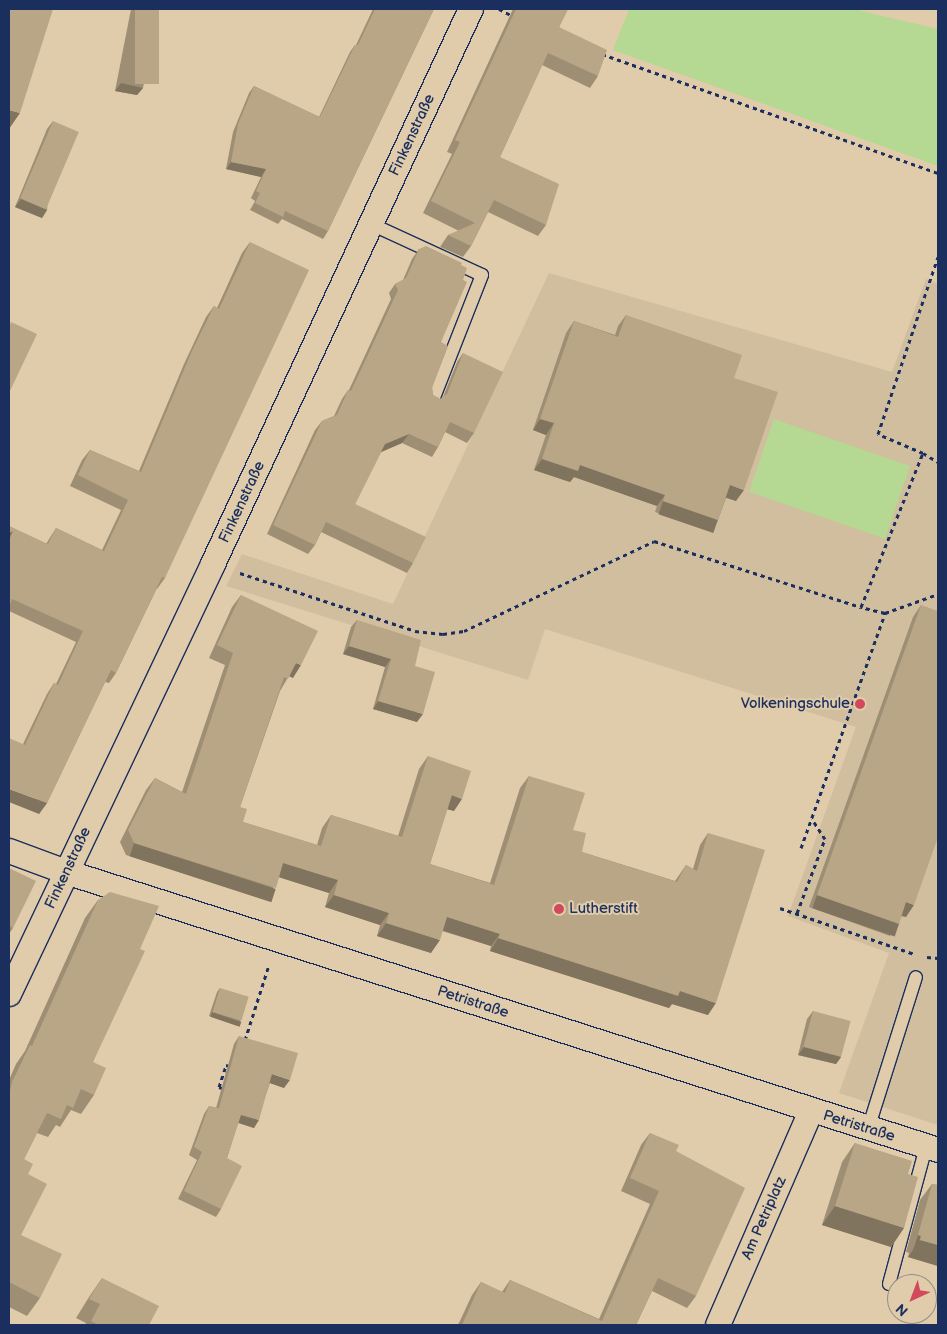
<!DOCTYPE html>
<meta charset="utf-8">
<style>
body{margin:0}
#map{position:relative;width:947px;height:1334px;overflow:hidden;background:#e0ccaa;font-family:"Balsamiq Sans",sans-serif}
div>[style]{position:absolute}
.built>*{inset:0;background:#d0be9f}
.green>*{inset:0;background:#b5d892;transform-origin:0 0}
.path>*{height:3px;margin-top:-1.5px;transform-origin:0;background:repeating-linear-gradient(90deg,#1b2f5e 0 4px,transparent 0 8px)}
.roads{filter:drop-shadow(1px 0 #1b2f5e) drop-shadow(-1px 0 #1b2f5e) drop-shadow(0 1px #1b2f5e) drop-shadow(0 -1px #1b2f5e)}
.lane>*{height:12px;margin:-6px;padding:0 6px;transform-origin:6px;border-radius:6px;background:#e0ccaa}
.street>*{height:24px;margin:-12px;padding:0 12px;transform-origin:12px;border-radius:12px;background:#e0ccaa}
.wall>*{inset:0;background:#9e8f74}
.shaded-wall>*{inset:0;background:#81745e;transform-origin:0 0}
.building>*{inset:0;background:#b8a687;transform-origin:0 0}
.dots>*{width:14px;height:14px;translate:-50% -50%;box-sizing:border-box;border:2px solid #e0ccaa;border-radius:50%}
span{translate:-50% -50%;white-space:nowrap;text-align:center;line-height:1.15;-webkit-text-stroke:4px #e0ccaa;paint-order:stroke}
.street-label{font-size:15px;color:#1b2f5e}
.poi-label{font-size:15px;color:#1b2f5e}
.right{translate:-100% -50%;text-align:right}
.left{translate:0 -50%;text-align:left}
.frame{position:absolute;inset:0;border:10px solid #1b2f5e;pointer-events:none}
.north{position:absolute;left:887px;top:1274px;width:50px;height:50px;box-sizing:border-box;background:#e0ccaa;border:1px solid #918d8c;border-radius:50%;rotate:223deg;font-size:14px;font-weight:700;line-height:20px;text-align:center;color:#1b2f5e}
.north::after{content:'';display:block;margin:auto;width:18px;height:22px;background:#d1495b;clip-path:polygon(50% 0,100% 100%,50% 72%,0 100%)}
</style>
<div id="map">
<div class="built">
<i style="clip-path:polygon(549px 273px,892px 372px,926px 279px,938px 284px,938px 1125px,839px 1093px,889px 953px,788px 916px,856px 727px,545px 629px,528px 680px,226px 586px,242px 554px,393px 604px)"></i>
</div>
<div class="green">
<i style="clip-path:polygon(629px 9px,853px 9px,938px 29px,938px 166px,613px 50px)"></i>
<i style="left:774px;top:419px;width:144px;height:77px;rotate:19deg"></i>
</div>
<div class="path">
<i style="left:499px;top:9px;width:16px;rotate:27deg"></i>
<i style="left:602px;top:54px;width:356px;rotate:19.5deg"></i>
<i style="left:923px;top:453px;width:17px;rotate:31deg"></i>
<i style="left:240px;top:573px;width:184px;rotate:18.3deg"></i>
<i style="left:415px;top:631px;width:28px;rotate:6deg"></i>
<i style="left:443px;top:634px;width:21px;rotate:-8deg"></i>
<i style="left:464px;top:631px;width:210px;rotate:-25.3deg"></i>
<i style="left:654px;top:541px;width:217px;rotate:17.7deg"></i>
<i style="left:885px;top:613px;width:56px;rotate:-19.7deg"></i>
<i style="left:801px;top:848px;width:250px;rotate:-70.3deg"></i>
<i style="left:885px;top:613px;width:25px;rotate:-166deg"></i>
<i style="left:861px;top:607px;width:166px;rotate:-68.1deg"></i>
<i style="left:923px;top:453px;width:49px;rotate:-157.1deg"></i>
<i style="left:878px;top:434px;width:187px;rotate:-71.3deg"></i>
<i style="left:780px;top:908px;width:142px;rotate:18.9deg"></i>
<i style="left:797px;top:913px;width:79px;rotate:-69.3deg"></i>
<i style="left:825px;top:839px;width:24px;rotate:-123deg"></i>
<i style="left:927px;top:957px;width:11px;rotate:5deg"></i>
<i style="left:245px;top:1040px;width:79px;rotate:-72.3deg"></i>
<i style="left:222px;top:1088px;width:3px;rotate:-162deg"></i>
<i style="left:219px;top:1087px;width:23px;rotate:-72deg"></i>
<i style="left:226px;top:1065px;width:6px;rotate:18deg"></i>
</div>
<div class="roads">
<div class="lane">
<i style="left:371px;top:224px;width:122px;rotate:24.7deg"></i>
<i style="left:482px;top:275px;width:134px;rotate:111.4deg"></i>
<i style="left:868px;top:1129px;width:159px;rotate:-72.5deg"></i>
<i style="left:889px;top:1284px;width:142px;rotate:-74.9deg"></i>
</div>
<div class="street">
<i style="left:9px;top:851px;width:61px;rotate:20.2deg"></i>
<i style="left:66px;top:872px;width:915px;rotate:17.68deg"></i>
<i style="left:9px;top:994px;width:476px;rotate:-64.6deg"></i>
<i style="left:213px;top:564px;width:612px;rotate:-65.07deg"></i>
<i style="left:718px;top:1325px;width:233px;rotate:-66.5deg"></i>
</div>
</div>
<div class="wall">
<i style="clip-path:polygon(131px 9px,159px 9px,143px 88px,137px 95px,115px 91px)"></i>
<i style="clip-path:polygon(373px 9px,434px 9px,328px 231px,323px 239px,282px 219px,278px 224px,250px 210px,255px 201px,251px 198px,261px 177px,226px 169px,233px 132px,249px 93px,254px 86px,319px 117px,350px 52px,355px 45px,356px 45px)"></i>
<i style="clip-path:polygon(513px 9px,568px 9px,559px 27px,598px 76px,590px 88px,542px 65px,500px 157px,546px 225px,538px 236px,488px 212px,471px 246px,463px 257px,440px 247px,448px 235px,459px 231px,423px 213px,452px 154px,447px 152px)"></i>
<i style="clip-path:polygon(53px 121px,47px 210px,42px 218px,15px 207px,47px 129px)"></i>
<i style="clip-path:polygon(250px 242px,165px 578px,157px 589px,157px 588px,116px 673px,109px 683px,105px 682px,47px 803px,39px 814px,23px 744px,47px 694px,54px 683px,56px 684px,76px 642px,9px 611px,9px 526px,46px 544px,56px 528px,102px 550px,121px 510px,70px 486px,82px 460px,90px 450px,139px 471px,184px 364px,206px 317px,214px 306px,217px 308px,242px 253px)"></i>
<i style="clip-path:polygon(419px 249px,461px 265px,441px 342px,432px 388px,433px 395px,440px 399px,443px 397px,457px 362px,463px 353px,474px 433px,467px 443px,445px 432px,438px 447px,432px 457px,402px 443px,381px 452px,355px 504px,413px 563px,407px 573px,321px 532px,315px 545px,308px 554px,267px 534px,315px 430px,322px 421px,334px 416px,342px 399px,348px 390px,349px 390px,391px 299px,389px 293px,395px 284px,403px 280px,412px 259px)"></i>
<i style="clip-path:polygon(626px 315px,734px 378px,736px 501px,726px 498px,718px 520px,710px 531px,655px 512px,657px 506px,574px 477px,570px 482px,534px 470px,546px 435px,533px 430px,566px 333px,574px 321px,615px 335px,618px 326px)"></i>
<i style="clip-path:polygon(241px 595px,293px 678px,289px 676px,280px 691px,240px 807px,243px 822px,317px 845px,322px 828px,331px 815px,398px 836px,419px 769px,428px 756px,454px 811px,447px 809px,430px 864px,490px 883px,520px 788px,529px 776px,573px 830px,582px 852px,675px 881px,686px 865px,693px 869px,700px 845px,708px 833px,708px 1015px,672px 1004px,669px 1008px,490px 951px,491px 946px,442px 931px,431px 953px,377px 936px,380px 925px,325px 907px,329px 893px,279px 877px,267px 900px,126px 855px,120px 842px,146px 790px,155px 778px,182px 792px,225px 665px,209px 658px,232px 607px)"></i>
<i style="clip-path:polygon(921px 605px,906px 917px,902px 916px,890px 936px,809px 907px,913px 617px)"></i>
<i style="clip-path:polygon(357px 620px,415px 666px,417px 722px,373px 709px,385px 667px,343px 654px,351px 627px)"></i>
<i style="clip-path:polygon(9px 868px,13px 928px,9px 934px)"></i>
<i style="clip-path:polygon(98px 900px,140px 949px,93px 1062px,94px 1095px,81px 1114px,71px 1110px,60px 1127px,56px 1125px,48px 1137px,37px 1133px,24px 1159px,28px 1174px,21px 1235px,40px 1298px,27px 1316px,9px 1307px,9px 1080px,16px 1064px,25px 1051px,85px 918px)"></i>
<i style="clip-path:polygon(220px 988px,241px 1022px,238px 1026px,209px 1016px,217px 992px)"></i>
<i style="clip-path:polygon(813px 1011px,841px 1057px,836px 1064px,798px 1055px,807px 1019px)"></i>
<i style="clip-path:polygon(239px 1036px,284px 1088px,270px 1083px,254px 1128px,238px 1123px,227px 1158px,221px 1209px,216px 1217px,178px 1199px,197px 1160px,189px 1155px,204px 1114px,209px 1106px,216px 1108px,234px 1044px)"></i>
<i style="clip-path:polygon(650px 1133px,676px 1151px,696px 1296px,687px 1308px,652px 1291px,636px 1325px,458px 1325px,472px 1295px,481px 1282px,502px 1292px,510px 1280px,599px 1319px,650px 1204px,621px 1191px,641px 1145px)"></i>
<i style="clip-path:polygon(855px 1143px,908px 1174px,904px 1228px,891px 1247px,822px 1225px,842px 1162px)"></i>
<i style="clip-path:polygon(932px 1184px,938px 1185px,938px 1266px,908px 1257px,909px 1253px,906px 1252px,920px 1200px)"></i>
<i style="clip-path:polygon(102px 1278px,149px 1325px,85px 1325px,86px 1323px,76px 1318px,89px 1297px)"></i>
</div>
<div class="shaded-wall">
<i style="clip-path:polygon(121px 83px,143px 88px,137px 95px,115px 91px)"></i>
<i style="clip-path:polygon(9px 110px,20px 113px,9px 129px)"></i>
<i style="clip-path:polygon(231px 162px,266px 169px,261px 177px,226px 169px)"></i>
<i style="clip-path:polygon(21px 199px,47px 210px,42px 218px,15px 207px)"></i>
<i style="clip-path:polygon(540px 419px,554px 423px,546px 435px,533px 430px)"></i>
<i style="clip-path:polygon(409px 434px,402px 443px,379px 453px,385px 444px)"></i>
<i style="clip-path:polygon(542px 459px,580px 465px,665px 495px,657px 506px,574px 477px,570px 482px,534px 470px)"></i>
<i style="clip-path:polygon(730px 485px,744px 490px,736px 501px,722px 496px)"></i>
<i style="left:663px;top:501px;width:58px;height:14px;rotate:19deg"></i>
<i style="clip-path:polygon(13px 531px,9px 538px,9px 533px)"></i>
<i style="clip-path:polygon(349px 646px,391px 659px,385px 667px,343px 654px)"></i>
<i style="clip-path:polygon(296px 663px,301px 665px,293px 678px,287px 675px)"></i>
<i style="clip-path:polygon(378px 701px,423px 714px,417px 722px,373px 709px)"></i>
<i style="clip-path:polygon(9px 789px,47px 803px,39px 814px,9px 802px)"></i>
<i style="clip-path:polygon(452px 795px,462px 799px,454px 811px,443px 808px)"></i>
<i style="left:134px;top:843px;width:149px;height:14px;rotate:18deg"></i>
<i style="clip-path:polygon(283px 863px,338px 880px,329px 893px,275px 876px)"></i>
<i style="clip-path:polygon(334px 895px,389px 913px,380px 925px,325px 907px)"></i>
<i style="left:817px;top:895px;width:87px;height:14px;rotate:19deg"></i>
<i style="clip-path:polygon(906px 902px,914px 905px,906px 917px,898px 915px)"></i>
<i style="clip-path:polygon(447px 917px,500px 934px,491px 946px,438px 929px)"></i>
<i style="clip-path:polygon(386px 923px,440px 940px,431px 953px,377px 936px)"></i>
<i style="clip-path:polygon(498px 938px,680px 991px,716px 1003px,708px 1015px,672px 1004px,669px 1008px,490px 951px)"></i>
<i style="left:212px;top:1012px;width:31px;height:5px;rotate:19deg"></i>
<i style="clip-path:polygon(804px 1047px,841px 1057px,836px 1064px,798px 1055px)"></i>
<i style="clip-path:polygon(272px 1074px,290px 1080px,284px 1088px,267px 1082px)"></i>
<i style="clip-path:polygon(241px 1115px,259px 1120px,254px 1128px,236px 1122px)"></i>
<i style="clip-path:polygon(835px 1206px,904px 1228px,891px 1247px,822px 1225px)"></i>
<i style="left:918px;top:1235px;width:3px;height:21px;rotate:18deg"></i>
<i style="clip-path:polygon(920px 1240px,938px 1245px,938px 1266px,908px 1257px)"></i>
</div>
<div class="building">
<i style="clip-path:polygon(9px 9px,53px 9px,20px 113px,9px 110px)"></i>
<i style="left:135px;top:9px;width:24px;height:75px"></i>
<i style="clip-path:polygon(375px 9px,434px 9px,328px 231px,285px 211px,283px 217px,255px 203px,260px 193px,256px 191px,266px 169px,231px 162px,238px 124px,254px 86px,320px 117px,355px 45px,358px 45px)"></i>
<i style="clip-path:polygon(516px 9px,568px 9px,559px 27px,607px 50px,598px 76px,548px 53px,500px 157px,559px 184px,546px 225px,494px 200px,471px 246px,448px 235px,475px 223px,431px 201px,460px 142px,455px 140px)"></i>
<i style="left:53px;top:121px;width:28px;height:84px;rotate:23deg"></i>
<i style="clip-path:polygon(250px 242px,309px 270px,165px 578px,162px 577px,116px 673px,111px 670px,47px 803px,9px 789px,9px 738px,25px 745px,54px 683px,58px 685px,83px 631px,12px 599px,9px 607px,9px 541px,13px 531px,9px 533px,9px 526px,48px 544px,56px 528px,104px 551px,128px 500px,78px 475px,90px 450px,141px 472px,191px 353px,214px 306px,219px 309px)"></i>
<i style="clip-path:polygon(426px 246px,462px 263px,461px 265px,467px 268px,463px 280px,467px 282px,441px 342px,448px 346px,432px 388px,433px 395px,440px 399px,447px 394px,463px 353px,503px 372px,474px 433px,450px 422px,438px 447px,409px 434px,385px 444px,355px 504px,426px 537px,413px 563px,326px 522px,315px 545px,273px 525px,322px 421px,337px 415px,348px 390px,351px 391px,398px 290px,395px 284px,406px 278px,419px 249px)"></i>
<i style="clip-path:polygon(626px 315px,742px 355px,734px 378px,778px 392px,744px 490px,730px 485px,718px 520px,663px 501px,665px 495px,580px 465px,578px 471px,542px 459px,554px 423px,540px 419px,574px 321px,618px 337px)"></i>
<i style="clip-path:polygon(11px 322px,37px 334px,9px 393px,9px 328px)"></i>
<i style="clip-path:polygon(241px 595px,318px 631px,301px 665px,296px 663px,288px 679px,284px 677px,240px 807px,247px 809px,243px 822px,321px 846px,331px 815px,402px 837px,428px 756px,471px 771px,462px 799px,452px 795px,430px 864px,494px 885px,529px 776px,585px 793px,573px 830px,586px 833px,582px 852px,677px 882px,686px 865px,697px 871px,708px 833px,765px 850px,716px 1003px,680px 991px,678px 996px,498px 938px,500px 934px,447px 917px,440px 940px,386px 923px,389px 913px,334px 895px,338px 880px,283px 863px,276px 888px,134px 843px,128px 830px,155px 778px,186px 794px,233px 653px,217px 645px)"></i>
<i style="clip-path:polygon(921px 605px,938px 611px,938px 837px,914px 905px,906px 902px,899px 924px,817px 895px)"></i>
<i style="clip-path:polygon(357px 620px,421px 640px,415px 666px,435px 672px,423px 714px,378px 701px,391px 659px,349px 646px)"></i>
<i style="clip-path:polygon(9px 868px,36px 881px,13px 928px,9px 925px)"></i>
<i style="clip-path:polygon(110px 892px,159px 906px,140px 949px,145px 951px,93px 1062px,106px 1068px,94px 1095px,81px 1089px,73px 1108px,67px 1105px,61px 1119px,47px 1113px,24px 1159px,33px 1164px,28px 1174px,47px 1184px,21px 1235px,62px 1254px,40px 1298px,9px 1282px,9px 1095px,12px 1082px,30px 1045px,32px 1046px,98px 900px)"></i>
<i style="left:220px;top:988px;width:30px;height:25px;rotate:17deg"></i>
<i style="left:813px;top:1011px;width:39px;height:37px;rotate:15deg"></i>
<i style="clip-path:polygon(239px 1036px,298px 1053px,290px 1080px,272px 1074px,259px 1120px,241px 1115px,227px 1158px,242px 1166px,221px 1209px,184px 1191px,202px 1152px,194px 1147px,209px 1106px,224px 1109px,219px 1108px)"></i>
<i style="clip-path:polygon(650px 1133px,679px 1145px,676px 1151px,745px 1188px,696px 1296px,658px 1278px,636px 1325px,462px 1325px,481px 1282px,505px 1293px,510px 1280px,602px 1321px,659px 1191px,630px 1178px)"></i>
<i style="clip-path:polygon(855px 1143px,912px 1161px,908px 1174px,918px 1177px,904px 1228px,835px 1206px)"></i>
<i style="clip-path:polygon(932px 1184px,938px 1185px,938px 1245px,920px 1240px,921px 1236px,918px 1235px)"></i>
<i style="clip-path:polygon(102px 1278px,159px 1306px,149px 1325px,98px 1325px,91px 1321px,100px 1304px,89px 1299px)"></i>
</div>
<div class="dots">
<i style="left:860px;top:704px;background:#d1495b"></i>
<i style="left:559px;top:909px;background:#d1495b"></i>
</div>
<div class="street-label">
<span style="left:412px;top:135px;rotate:-65deg">Finkenstraße</span>
<span style="left:242px;top:502px;rotate:-65deg">Finkenstraße</span>
<span style="left:68px;top:868px;rotate:-65deg">Finkenstraße</span>
<span style="left:473px;top:1002px;rotate:18deg">Petristraße</span>
<span style="left:859px;top:1126px;rotate:17deg">Petristraße</span>
<span style="left:764px;top:1218px;rotate:-66deg">Am Petriplatz</span>
</div>
<div class="poi-label">
<span class="right" style="left:850px;top:704px">Volkeningschule</span>
<span class="left" style="left:569px;top:909px">Lutherstift</span>
</div>
<div class="frame"></div>
<div class="north">N</div>
</div>
